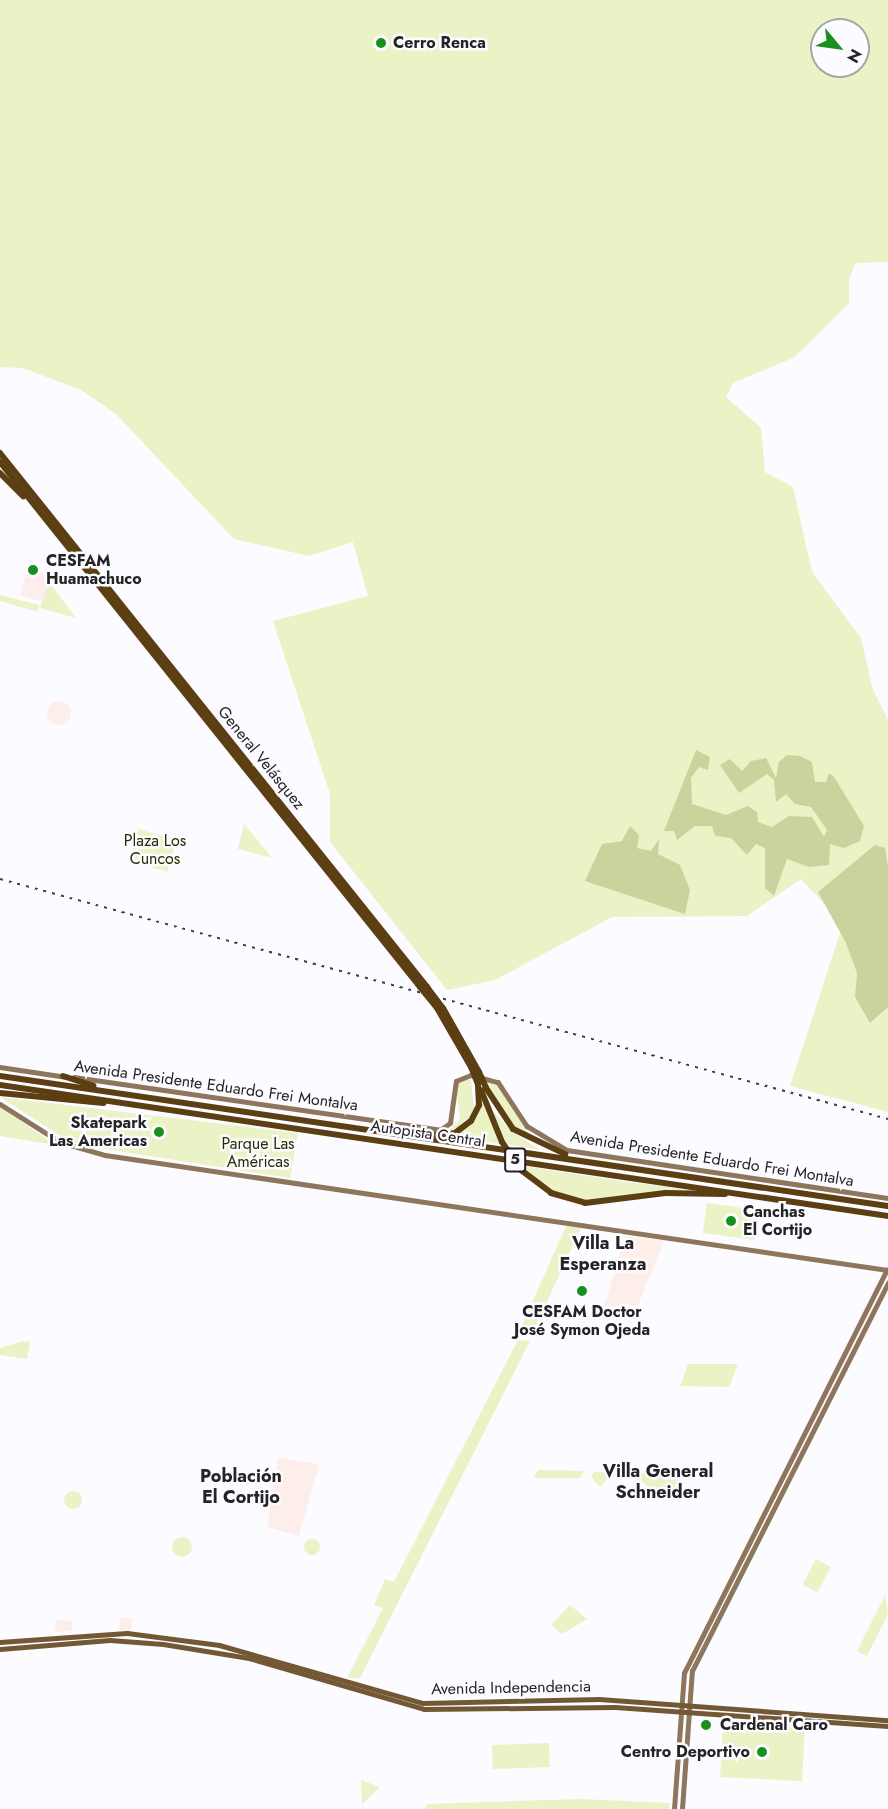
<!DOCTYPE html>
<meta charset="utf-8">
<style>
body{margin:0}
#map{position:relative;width:888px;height:1809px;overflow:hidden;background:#fcfbff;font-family:Jost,sans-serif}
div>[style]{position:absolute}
.education>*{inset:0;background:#feeeea;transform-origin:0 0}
.round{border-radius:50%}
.medical>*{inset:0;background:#feedee}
.green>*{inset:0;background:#eaf2c6;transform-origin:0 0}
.forest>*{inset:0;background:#cad39e}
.secondary>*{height:4.5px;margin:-2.25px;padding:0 2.25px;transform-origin:2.25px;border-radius:2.25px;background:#8d765b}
.primary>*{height:5px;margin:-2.5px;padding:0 2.5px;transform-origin:2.5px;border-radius:2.5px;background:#735836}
.motorway>*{height:6px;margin:-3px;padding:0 3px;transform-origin:3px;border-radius:3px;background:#5c3e13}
.rail>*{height:1.5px;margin-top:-0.75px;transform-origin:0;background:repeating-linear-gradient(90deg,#403f42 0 3px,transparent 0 9px)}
.motorway-bridge>*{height:6px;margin:-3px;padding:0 3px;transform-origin:3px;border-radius:3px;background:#5c3e13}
.dots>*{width:16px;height:16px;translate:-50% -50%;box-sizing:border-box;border:3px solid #fcfbff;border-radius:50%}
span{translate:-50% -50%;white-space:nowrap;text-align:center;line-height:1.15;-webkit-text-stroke:5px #fcfbff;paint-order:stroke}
.shield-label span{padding:2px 4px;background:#fcfbff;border:2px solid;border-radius:4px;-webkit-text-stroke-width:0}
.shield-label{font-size:15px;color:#242326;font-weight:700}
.poi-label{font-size:16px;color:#242326;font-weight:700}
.left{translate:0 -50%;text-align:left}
.right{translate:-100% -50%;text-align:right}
.street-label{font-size:16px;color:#242326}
.park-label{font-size:16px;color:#282c03}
.neighbourhood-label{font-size:18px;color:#242326;font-weight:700}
.north{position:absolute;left:810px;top:18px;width:60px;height:60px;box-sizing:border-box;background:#fcfbff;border:2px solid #a6a5a8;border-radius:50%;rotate:119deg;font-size:16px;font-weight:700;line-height:24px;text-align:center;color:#242326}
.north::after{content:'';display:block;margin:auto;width:21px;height:27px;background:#18901d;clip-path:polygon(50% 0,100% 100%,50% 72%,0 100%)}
</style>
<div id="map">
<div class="education">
<i class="round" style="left:47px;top:701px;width:24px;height:24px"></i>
<i style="clip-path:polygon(625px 1236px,664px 1241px,638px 1305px,604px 1307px)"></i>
<i style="clip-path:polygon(278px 1458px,319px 1464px,299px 1536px,267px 1527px)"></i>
<i style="left:121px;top:1617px;width:12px;height:13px;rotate:9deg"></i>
<i style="clip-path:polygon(56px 1620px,73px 1621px,72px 1631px,55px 1632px)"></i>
</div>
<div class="medical">
<i style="clip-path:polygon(30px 558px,49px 582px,42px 602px,20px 595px)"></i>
</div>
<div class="green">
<i style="clip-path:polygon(evenodd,0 0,888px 0,888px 262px,856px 263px,849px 279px,849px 303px,795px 357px,733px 383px,726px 397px,761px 428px,765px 472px,793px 487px,812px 572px,861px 638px,873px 690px,888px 720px,888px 1112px,790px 1086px,843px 924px,801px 879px,747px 916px,612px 917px,495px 980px,447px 990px,330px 842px,330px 794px,273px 621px,368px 596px,353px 542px,309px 556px,234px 539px,116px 414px,81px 390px,23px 368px,0 367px,0 0,822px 30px,858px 30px,858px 66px,822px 66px,822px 30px)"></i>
<i style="clip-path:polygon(49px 582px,76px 618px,40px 608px)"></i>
<i style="clip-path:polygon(0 595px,39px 605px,38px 612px,0 601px)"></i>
<i style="clip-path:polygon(244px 824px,272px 858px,238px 849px)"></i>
<i style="left:138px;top:829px;width:40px;height:33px;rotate:16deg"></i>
<i style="clip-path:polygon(465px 1079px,471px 1080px,474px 1109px,468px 1122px,446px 1133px,460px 1120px,456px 1083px)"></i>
<i style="clip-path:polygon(486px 1083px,498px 1086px,533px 1141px,509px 1123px)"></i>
<i style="clip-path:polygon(0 1097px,298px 1133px,290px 1178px,73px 1144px)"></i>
<i style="clip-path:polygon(482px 1100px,500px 1144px,454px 1136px,474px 1122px)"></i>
<i style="clip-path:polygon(0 1107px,19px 1120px,55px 1145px,0 1136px)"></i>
<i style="clip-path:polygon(492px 1110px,513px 1133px,540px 1150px,507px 1144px)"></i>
<i style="clip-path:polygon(522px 1166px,627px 1182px,682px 1189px,615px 1201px,580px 1200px,553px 1191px)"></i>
<i style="left:707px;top:1203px;width:52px;height:30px;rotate:8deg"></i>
<i style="clip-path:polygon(566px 1226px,581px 1228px,531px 1336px,519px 1332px)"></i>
<i style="clip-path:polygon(518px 1340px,530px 1341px,360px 1678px,347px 1678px,383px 1608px,374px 1605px,385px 1579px,394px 1582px)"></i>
<i style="clip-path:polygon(23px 1341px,30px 1342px,27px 1359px,0 1355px,0 1348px)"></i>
<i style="clip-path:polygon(688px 1364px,738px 1364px,729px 1387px,680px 1386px)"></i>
<i style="clip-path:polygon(538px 1470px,584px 1471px,580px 1478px,534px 1478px)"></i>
<i style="clip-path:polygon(594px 1472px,613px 1472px,600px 1487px,591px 1477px)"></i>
<i style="clip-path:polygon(633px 1473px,685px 1473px,686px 1474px,662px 1500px)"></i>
<i class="round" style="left:64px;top:1491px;width:18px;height:18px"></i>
<i class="round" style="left:172px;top:1537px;width:20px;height:20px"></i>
<i class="round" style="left:304px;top:1539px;width:16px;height:16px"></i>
<i style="left:816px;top:1559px;width:17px;height:29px;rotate:28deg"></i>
<i style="clip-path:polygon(885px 1595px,888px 1614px,867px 1656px,857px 1651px)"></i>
<i style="clip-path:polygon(570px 1605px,587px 1619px,562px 1634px,551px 1625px)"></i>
<i style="left:723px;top:1723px;width:82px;height:54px;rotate:3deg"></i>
<i style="left:549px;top:1743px;width:24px;height:57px;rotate:88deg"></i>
<i style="clip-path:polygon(361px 1780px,380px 1787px,362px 1804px)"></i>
<i style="clip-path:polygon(580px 1799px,670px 1803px,669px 1809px,424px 1809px,428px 1804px)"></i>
</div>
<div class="forest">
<i style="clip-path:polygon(696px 750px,710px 757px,708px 770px,699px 767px,691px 778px,692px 804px,726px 815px,748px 806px,757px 812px,758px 822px,772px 827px,789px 816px,812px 817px,824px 837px,827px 830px,811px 807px,795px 804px,786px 794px,776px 802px,774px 780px,767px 774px,739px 793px,720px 765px,730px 759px,742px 771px,751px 761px,766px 758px,776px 778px,779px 762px,787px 755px,800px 756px,812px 762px,815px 782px,826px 782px,829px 773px,834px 777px,864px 826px,860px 841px,844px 848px,830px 844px,829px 865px,809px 867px,787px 859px,774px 896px,765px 888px,765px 848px,756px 844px,747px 855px,731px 838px,715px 836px,712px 826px,695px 826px,677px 840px,674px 831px,664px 831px)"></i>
<i style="clip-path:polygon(630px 826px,639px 835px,637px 848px,651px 851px,659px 839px,658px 854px,680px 865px,690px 890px,685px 914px,585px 881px,602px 844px,622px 841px)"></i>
<i style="clip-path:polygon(875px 845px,885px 848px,888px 867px,888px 1007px,870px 1023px,855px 997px,857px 973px,846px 943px,818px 892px)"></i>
</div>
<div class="secondary">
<i style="left:0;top:1067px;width:67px;rotate:8.6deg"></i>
<i style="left:74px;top:1077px;width:370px;rotate:8.2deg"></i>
<i style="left:440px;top:1130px;width:12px;rotate:-35deg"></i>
<i style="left:450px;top:1123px;width:42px;rotate:-81.9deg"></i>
<i style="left:456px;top:1081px;width:16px;rotate:-22deg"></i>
<i style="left:471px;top:1075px;width:28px;rotate:15deg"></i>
<i style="left:498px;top:1082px;width:53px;rotate:56.6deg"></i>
<i style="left:527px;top:1126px;width:47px;rotate:31deg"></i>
<i style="left:567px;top:1150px;width:325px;rotate:8.5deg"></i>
<i style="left:0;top:1104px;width:71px;rotate:32.3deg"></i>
<i style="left:60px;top:1142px;width:47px;rotate:16.1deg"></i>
<i style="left:105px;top:1155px;width:791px;rotate:8.36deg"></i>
<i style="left:674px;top:1809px;width:136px;rotate:-85.8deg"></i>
<i style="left:684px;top:1673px;width:451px;rotate:-63.3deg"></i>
<i style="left:682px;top:1809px;width:138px;rotate:-85.9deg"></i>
<i style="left:692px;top:1671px;width:435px;rotate:-63.2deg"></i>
</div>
<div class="primary">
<i style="left:0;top:1642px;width:127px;rotate:-4.1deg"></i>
<i style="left:127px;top:1633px;width:93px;rotate:7.4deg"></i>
<i style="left:219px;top:1645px;width:212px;rotate:15.9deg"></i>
<i style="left:423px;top:1703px;width:176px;rotate:-1.3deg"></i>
<i style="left:599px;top:1699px;width:290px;rotate:4.2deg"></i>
<i style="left:0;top:1649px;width:110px;rotate:-4.7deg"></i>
<i style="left:110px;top:1640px;width:53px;rotate:4.3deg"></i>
<i style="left:163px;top:1644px;width:87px;rotate:9.2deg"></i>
<i style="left:249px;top:1658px;width:182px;rotate:16.2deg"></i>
<i style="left:424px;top:1709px;width:191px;rotate:-0.6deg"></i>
<i style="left:615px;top:1707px;width:274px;rotate:4deg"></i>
</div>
<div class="motorway">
<i style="left:0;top:453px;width:684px;rotate:51.35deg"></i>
<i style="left:0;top:462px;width:672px;rotate:51.34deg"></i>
<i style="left:0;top:473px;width:33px;rotate:45deg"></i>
<i style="left:437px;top:1008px;width:68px;rotate:60deg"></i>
<i style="left:443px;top:1008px;width:73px;rotate:60.6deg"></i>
<i style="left:0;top:1076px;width:897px;rotate:8.33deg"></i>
<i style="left:63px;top:1076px;width:32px;rotate:18deg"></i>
<i style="left:0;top:1085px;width:898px;rotate:8.39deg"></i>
<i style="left:486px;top:1088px;width:49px;rotate:56.6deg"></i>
<i style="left:513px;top:1129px;width:58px;rotate:25.7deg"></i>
<i style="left:481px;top:1090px;width:56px;rotate:68deg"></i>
<i style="left:0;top:1093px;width:104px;rotate:5.5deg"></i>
<i style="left:434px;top:1135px;width:21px;rotate:-5deg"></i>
<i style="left:455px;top:1133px;width:20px;rotate:-37deg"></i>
<i style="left:471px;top:1121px;width:18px;rotate:-63deg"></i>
<i style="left:479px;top:1105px;width:21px;rotate:-93deg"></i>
<i style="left:521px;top:1170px;width:38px;rotate:37deg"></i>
<i style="left:551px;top:1193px;width:35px;rotate:16deg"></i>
<i style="left:585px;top:1203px;width:81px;rotate:-7.1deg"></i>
<i style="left:665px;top:1193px;width:60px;rotate:1deg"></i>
</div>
<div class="rail">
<i style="left:0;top:879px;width:920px;rotate:15.12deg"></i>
</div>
<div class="motorway-bridge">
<i style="left:420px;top:987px;width:27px;rotate:51deg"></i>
<i style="left:427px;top:987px;width:26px;rotate:53deg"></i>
<i style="left:471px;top:1067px;width:18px;rotate:68deg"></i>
<i style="left:479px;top:1072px;width:17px;rotate:66deg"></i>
<i style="left:502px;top:1142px;width:34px;rotate:56deg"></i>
</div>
<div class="dots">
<i style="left:381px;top:43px;background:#18901d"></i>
<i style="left:33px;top:570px;background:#18901d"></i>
<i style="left:159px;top:1132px;background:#18901d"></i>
<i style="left:731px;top:1221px;background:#18901d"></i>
<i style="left:582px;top:1291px;background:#18901d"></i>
<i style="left:706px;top:1725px;background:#18901d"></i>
<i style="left:762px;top:1752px;background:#18901d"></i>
</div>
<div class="shield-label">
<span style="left:515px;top:1160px">5</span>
</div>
<div class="poi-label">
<span class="left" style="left:393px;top:43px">Cerro Renca</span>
<span class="left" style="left:46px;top:570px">CESFAM<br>Huamachuco</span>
<span class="right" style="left:147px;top:1132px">Skatepark<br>Las Americas</span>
<span class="left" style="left:743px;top:1221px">Canchas<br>El Cortijo</span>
<span style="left:582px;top:1321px">CESFAM Doctor<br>José Symon Ojeda</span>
<span class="left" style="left:720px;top:1725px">Cardenal Caro</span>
<span class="right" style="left:750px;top:1752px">Centro Deportivo</span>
</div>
<div class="street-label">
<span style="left:261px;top:758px;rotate:51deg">General Velásquez</span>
<span style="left:216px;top:1086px;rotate:8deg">Avenida Presidente Eduardo Frei Montalva</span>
<span style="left:428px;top:1134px;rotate:8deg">Autopista Central</span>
<span style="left:712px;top:1159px;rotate:9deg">Avenida Presidente Eduardo Frei Montalva</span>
<span style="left:511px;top:1688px;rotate:-1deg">Avenida Independencia</span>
</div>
<div class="park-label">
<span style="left:155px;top:850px">Plaza Los<br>Cuncos</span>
<span style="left:258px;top:1153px">Parque Las<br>Américas</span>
</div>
<div class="neighbourhood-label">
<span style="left:603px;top:1254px">Villa La<br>Esperanza</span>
<span style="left:658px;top:1482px">Villa General<br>Schneider</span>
<span style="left:241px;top:1487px">Población<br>El Cortijo</span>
</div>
<div class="north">N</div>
</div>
